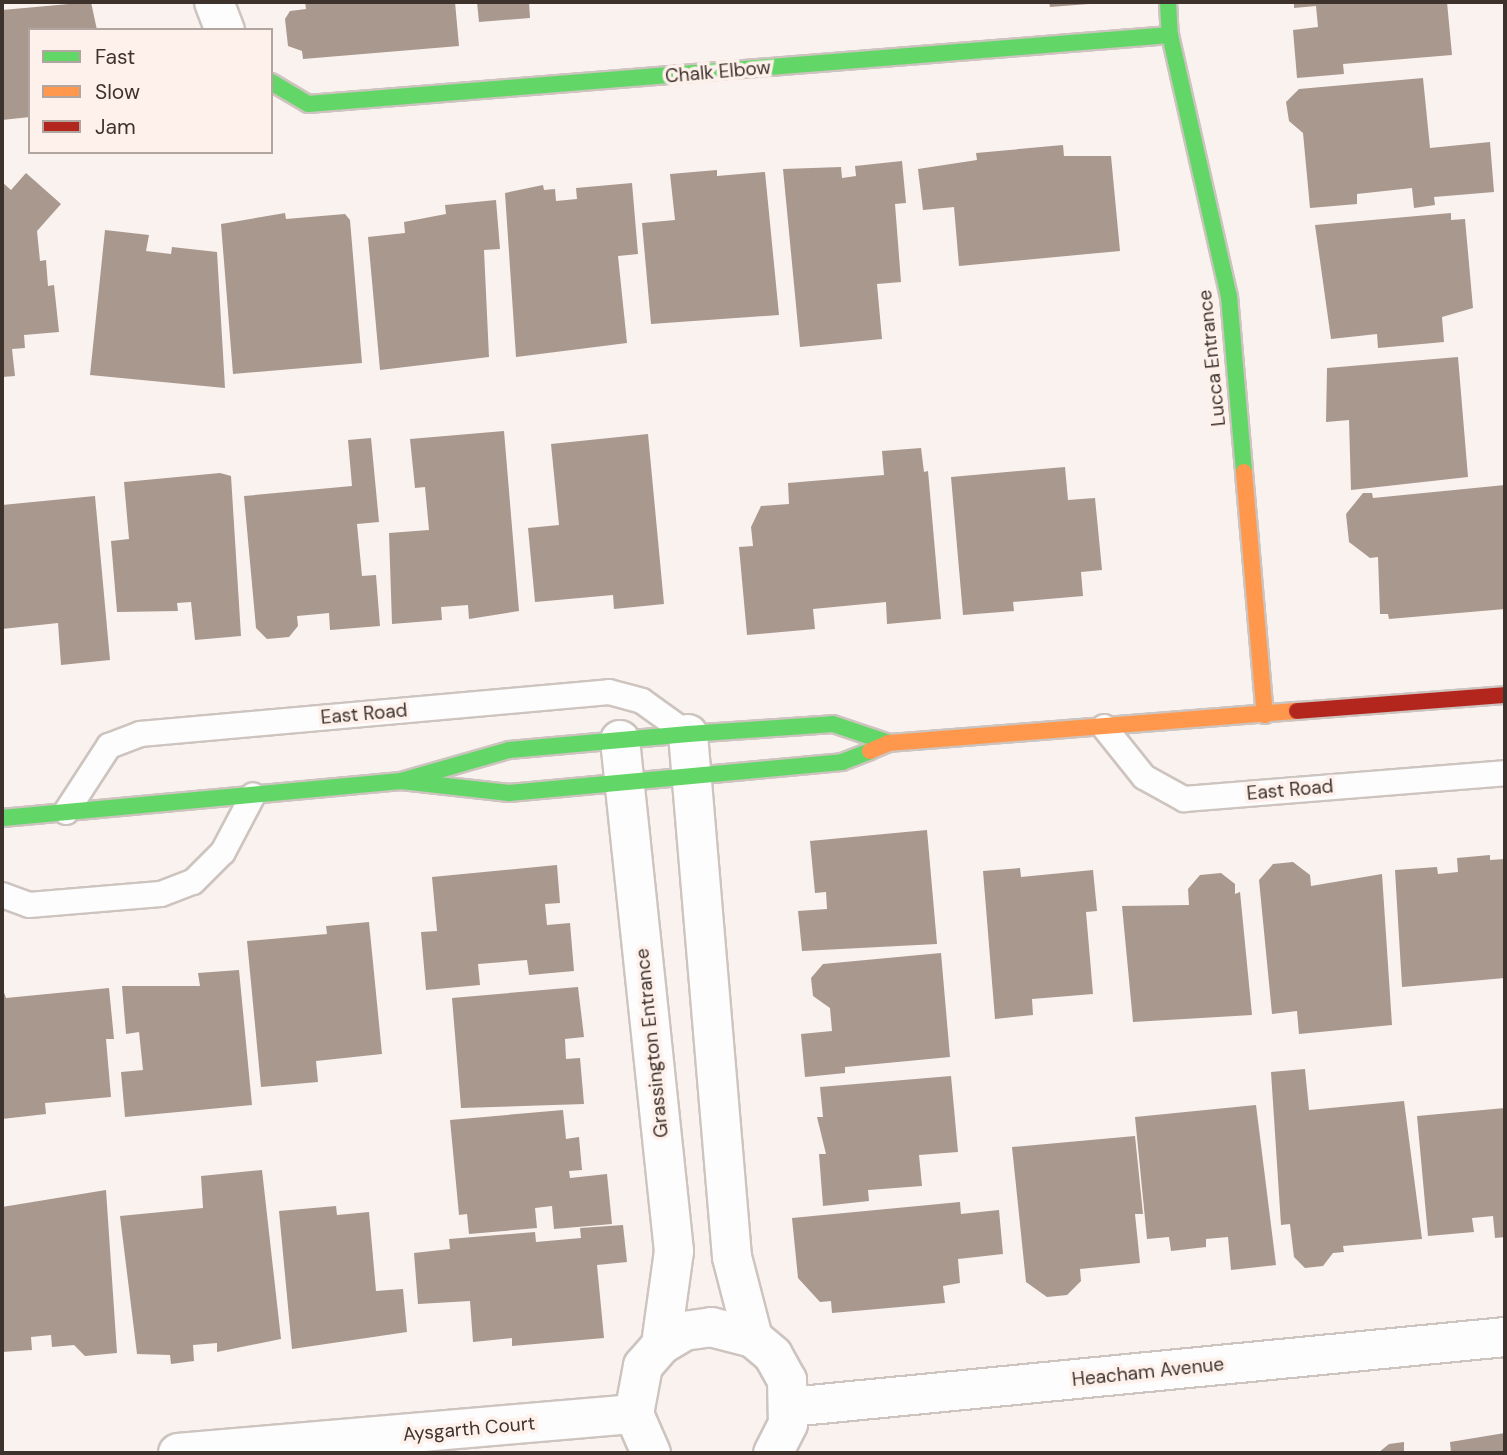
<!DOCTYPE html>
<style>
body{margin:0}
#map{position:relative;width:1507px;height:1455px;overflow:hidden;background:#faf2ef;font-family:"DM Sans",sans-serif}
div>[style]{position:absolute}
.building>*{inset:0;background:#a9988e}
.roads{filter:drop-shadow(2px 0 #cdc4bf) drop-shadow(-2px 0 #cdc4bf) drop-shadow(0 2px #cdc4bf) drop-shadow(0 -2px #cdc4bf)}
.lane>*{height:24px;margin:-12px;padding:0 12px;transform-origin:12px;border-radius:12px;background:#fefdfd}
.street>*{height:38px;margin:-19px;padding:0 19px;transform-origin:19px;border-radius:19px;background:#fefdfd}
.fast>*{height:16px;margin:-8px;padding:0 8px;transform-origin:8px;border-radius:8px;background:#63d668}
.slow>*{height:16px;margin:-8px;padding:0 8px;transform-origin:8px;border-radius:8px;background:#ff974d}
.jam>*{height:16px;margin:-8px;padding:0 8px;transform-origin:8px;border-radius:8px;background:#b3261e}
span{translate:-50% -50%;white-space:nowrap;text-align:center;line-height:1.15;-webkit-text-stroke:7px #fef1eb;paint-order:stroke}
.street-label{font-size:19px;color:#3e322c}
.frame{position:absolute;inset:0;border:4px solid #3e322c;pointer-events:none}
.legend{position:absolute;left:28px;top:28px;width:245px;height:126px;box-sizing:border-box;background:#fef1eb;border:2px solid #b1a59f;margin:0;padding:9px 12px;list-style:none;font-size:21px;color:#3e322c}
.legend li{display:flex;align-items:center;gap:14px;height:35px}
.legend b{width:35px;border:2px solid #b1a59f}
</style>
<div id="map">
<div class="building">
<i style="clip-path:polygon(91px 2px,97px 30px,30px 30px,30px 117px,2px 120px,2px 10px)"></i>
<i style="clip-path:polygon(305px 2px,455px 2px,459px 46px,303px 59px,302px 51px,288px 46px,285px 19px,290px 11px,306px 9px)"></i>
<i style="clip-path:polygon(477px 2px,529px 2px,530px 18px,479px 22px)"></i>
<i style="clip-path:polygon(1049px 2px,1089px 2px,1089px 4px,1050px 7px)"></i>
<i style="clip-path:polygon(1294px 2px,1447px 2px,1452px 55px,1343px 64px,1344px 74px,1297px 78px,1293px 30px,1318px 27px,1316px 6px,1294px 8px)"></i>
<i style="clip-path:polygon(1423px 78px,1430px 148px,1490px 142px,1494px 192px,1434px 197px,1435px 205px,1414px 208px,1412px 188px,1357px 194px,1357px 204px,1310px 208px,1303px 133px,1289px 121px,1286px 102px,1299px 89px)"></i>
<i style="clip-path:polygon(1063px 145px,1064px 156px,1111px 156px,1120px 251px,959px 266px,954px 207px,923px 210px,918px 169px,977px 160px,976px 153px)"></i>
<i style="clip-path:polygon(902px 161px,906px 203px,895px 204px,901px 282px,877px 284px,882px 339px,800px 347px,783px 169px,841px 167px,842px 178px,856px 176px,855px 166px)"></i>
<i style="clip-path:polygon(717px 170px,717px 176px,765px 172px,779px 315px,651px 324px,642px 223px,675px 220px,670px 174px)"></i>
<i style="clip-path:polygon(26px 173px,61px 204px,37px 231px,40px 261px,46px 260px,48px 286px,54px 285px,59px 332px,24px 335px,25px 348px,12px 349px,15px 376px,2px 377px,2px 182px,11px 190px)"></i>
<i style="clip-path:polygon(632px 183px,638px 254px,618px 256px,627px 343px,516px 357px,505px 193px,543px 185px,544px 190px,555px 189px,556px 201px,577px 199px,576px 188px)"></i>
<i style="clip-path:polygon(496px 200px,500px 249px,484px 250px,489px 357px,380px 370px,368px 237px,405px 233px,404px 222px,446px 214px,445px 205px)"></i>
<i style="clip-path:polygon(285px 213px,286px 219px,345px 214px,350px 220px,362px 363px,233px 374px,221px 224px)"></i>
<i style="clip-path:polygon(1451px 213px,1451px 220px,1465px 219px,1473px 308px,1442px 317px,1444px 342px,1378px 348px,1377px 334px,1331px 339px,1315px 225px)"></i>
<i style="clip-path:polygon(105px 230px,149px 235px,146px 251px,171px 254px,172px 247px,217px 252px,225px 388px,90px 375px)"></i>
<i style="clip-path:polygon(1458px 357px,1468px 477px,1351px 490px,1349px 420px,1326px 422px,1327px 368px)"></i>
<i style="clip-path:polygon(504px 431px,519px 611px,469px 619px,468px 605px,441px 607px,442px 620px,392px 624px,389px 533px,429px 530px,425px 487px,415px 488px,410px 439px)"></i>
<i style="clip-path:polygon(648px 434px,664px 604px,614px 609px,613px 595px,535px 602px,528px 528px,559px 525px,551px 444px)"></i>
<i style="clip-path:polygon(371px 438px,379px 522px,357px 524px,362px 576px,376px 575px,380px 626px,330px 630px,329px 613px,297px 616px,298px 626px,289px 637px,267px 639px,256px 628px,244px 496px,352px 486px,348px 440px)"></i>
<i style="clip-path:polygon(921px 448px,924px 472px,928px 471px,941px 619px,887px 624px,886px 602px,813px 609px,815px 629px,747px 635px,739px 547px,753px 546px,751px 527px,761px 506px,789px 504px,788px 483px,884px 475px,882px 451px)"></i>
<i style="clip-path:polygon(1065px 467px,1068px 500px,1095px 498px,1102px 570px,1081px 572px,1083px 596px,1013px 602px,1014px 611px,963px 615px,951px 477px)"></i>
<i style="clip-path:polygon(220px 473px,231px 476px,241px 636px,195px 640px,191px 602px,177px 603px,178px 611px,117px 612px,111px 541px,129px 539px,124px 482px)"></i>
<i style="clip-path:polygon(1505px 485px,1505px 609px,1389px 619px,1388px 614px,1380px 614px,1378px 557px,1370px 558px,1349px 542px,1346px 514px,1363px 493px,1372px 493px,1373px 498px)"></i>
<i style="clip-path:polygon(95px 496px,110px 660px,61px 665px,58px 623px,2px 629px,2px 505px)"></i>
<i style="clip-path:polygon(927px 830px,937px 944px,802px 951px,798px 911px,827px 909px,826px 892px,815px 893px,810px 841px)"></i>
<i style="clip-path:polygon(1490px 855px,1490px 860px,1505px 859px,1505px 978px,1402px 987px,1395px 870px,1437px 867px,1438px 874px,1458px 872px,1457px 858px)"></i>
<i style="clip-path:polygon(1293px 862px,1310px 875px,1311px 886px,1382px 874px,1392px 1025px,1299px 1034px,1297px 1011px,1272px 1014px,1259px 880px,1273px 864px)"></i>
<i style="clip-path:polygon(557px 865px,560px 903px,545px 904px,547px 925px,570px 923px,574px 971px,529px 975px,527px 960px,478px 964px,480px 985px,426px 990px,421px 932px,437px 931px,432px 877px)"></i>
<i style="clip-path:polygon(1020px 868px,1021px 877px,1093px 870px,1097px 911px,1086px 912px,1093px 994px,1032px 999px,1033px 1015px,995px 1019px,983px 871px)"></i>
<i style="clip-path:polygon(1221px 873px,1235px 884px,1235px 894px,1240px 892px,1252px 1015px,1133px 1022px,1122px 906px,1189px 905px,1188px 889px,1200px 875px)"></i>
<i style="clip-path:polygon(369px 922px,382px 1054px,316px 1061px,318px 1082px,261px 1087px,247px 941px,327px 934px,326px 926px)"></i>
<i style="clip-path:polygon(941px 953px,950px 1057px,845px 1067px,845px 1073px,805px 1077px,801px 1034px,832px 1031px,830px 1008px,813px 996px,811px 978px,823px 964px)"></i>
<i style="clip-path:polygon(239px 970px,252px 1105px,125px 1117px,121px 1072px,143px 1070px,139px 1032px,126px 1034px,122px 986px,200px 986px,198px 973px)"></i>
<i style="clip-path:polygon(2px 987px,6px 998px,109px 988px,114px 1039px,106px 1039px,111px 1097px,45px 1103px,46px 1114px,2px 1119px)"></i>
<i style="clip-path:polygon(578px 987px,584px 1037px,565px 1039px,566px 1059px,580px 1058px,584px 1104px,461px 1108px,452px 998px)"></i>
<i style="clip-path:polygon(1305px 1069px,1309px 1110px,1404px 1101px,1422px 1239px,1343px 1246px,1344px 1252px,1333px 1253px,1323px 1266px,1305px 1268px,1294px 1257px,1290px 1224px,1281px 1225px,1271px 1072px)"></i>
<i style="clip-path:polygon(951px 1076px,958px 1152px,919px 1155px,922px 1186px,868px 1190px,869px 1201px,823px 1206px,819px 1154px,826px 1154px,817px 1117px,823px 1117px,820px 1087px)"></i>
<i style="clip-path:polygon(1256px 1105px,1276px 1265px,1231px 1270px,1228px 1237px,1206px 1239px,1206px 1247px,1171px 1251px,1169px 1237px,1147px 1239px,1135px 1117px)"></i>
<i style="clip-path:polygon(1505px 1108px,1505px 1237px,1495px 1238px,1493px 1216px,1472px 1218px,1474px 1232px,1428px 1236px,1417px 1116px)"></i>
<i style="clip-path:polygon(563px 1110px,566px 1139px,579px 1137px,582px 1170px,569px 1171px,570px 1178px,607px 1174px,612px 1224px,554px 1229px,552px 1206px,535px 1208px,537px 1228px,469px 1234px,467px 1214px,459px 1215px,450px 1120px)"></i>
<i style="clip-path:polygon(1135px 1136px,1143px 1214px,1135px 1214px,1140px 1263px,1080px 1269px,1081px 1281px,1067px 1295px,1047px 1297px,1026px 1282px,1012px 1147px)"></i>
<i style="clip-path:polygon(262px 1170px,281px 1339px,217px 1352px,217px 1343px,193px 1345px,194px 1361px,171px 1364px,170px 1355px,137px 1354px,120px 1216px,203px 1208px,201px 1176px)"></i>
<i style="clip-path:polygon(106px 1190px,117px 1353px,85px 1356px,74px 1345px,52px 1347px,51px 1335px,31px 1337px,32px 1350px,2px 1352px,2px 1207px)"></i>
<i style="clip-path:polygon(960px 1202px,961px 1214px,999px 1210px,1003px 1254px,958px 1259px,960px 1283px,943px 1286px,945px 1303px,832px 1313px,831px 1301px,820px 1302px,798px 1278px,792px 1218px)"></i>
<i style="clip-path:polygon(336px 1206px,337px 1215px,369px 1212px,376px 1291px,403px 1289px,407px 1332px,292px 1349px,279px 1211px)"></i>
<i style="clip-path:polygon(623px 1225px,627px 1262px,597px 1265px,604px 1338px,512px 1346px,512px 1338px,473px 1342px,470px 1301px,418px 1304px,414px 1253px,450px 1249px,449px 1239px,535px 1232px,536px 1242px,581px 1238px,580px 1228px)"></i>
<i style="clip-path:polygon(1505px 1433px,1505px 1453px,1451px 1453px,1450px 1442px)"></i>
<i style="clip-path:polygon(1404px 1442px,1404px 1451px,1428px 1453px,1378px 1453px,1389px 1444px)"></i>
</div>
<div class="roads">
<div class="lane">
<i style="left:1104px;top:727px;width:64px;rotate:51.3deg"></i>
<i style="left:1144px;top:777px;width:46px;rotate:28.8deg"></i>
<i style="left:1184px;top:799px;width:322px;rotate:-4.6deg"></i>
<i style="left:66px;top:812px;width:79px;rotate:-56.9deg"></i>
<i style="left:109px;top:746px;width:33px;rotate:-21deg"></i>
<i style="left:140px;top:734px;width:471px;rotate:-5.1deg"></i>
<i style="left:609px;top:692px;width:34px;rotate:15deg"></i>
<i style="left:642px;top:701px;width:57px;rotate:35.7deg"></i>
<i style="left:2px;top:895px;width:29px;rotate:20deg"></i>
<i style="left:29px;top:905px;width:132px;rotate:-4.8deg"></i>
<i style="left:161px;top:894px;width:34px;rotate:-21deg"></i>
<i style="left:193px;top:882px;width:42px;rotate:-45deg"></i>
<i style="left:223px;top:852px;width:64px;rotate:-62.2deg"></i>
</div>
<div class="street">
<i style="left:214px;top:2px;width:30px;rotate:69deg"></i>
<i style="left:688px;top:734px;width:525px;rotate:85.19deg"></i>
<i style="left:732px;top:1257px;width:84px;rotate:75.5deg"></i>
<i style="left:620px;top:740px;width:514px;rotate:83.97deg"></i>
<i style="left:674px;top:1251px;width:95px;rotate:97.9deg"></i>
<i style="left:790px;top:1407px;width:718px;rotate:-5.59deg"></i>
<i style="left:178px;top:1453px;width:458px;rotate:-4.9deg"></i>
<i style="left:651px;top:1453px;width:43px;rotate:-113.6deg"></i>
<i style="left:634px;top:1414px;width:49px;rotate:-79.4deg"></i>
<i style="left:643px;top:1366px;width:28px;rotate:-49deg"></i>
<i style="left:661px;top:1345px;width:27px;rotate:-31deg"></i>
<i style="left:684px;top:1331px;width:27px;rotate:-8deg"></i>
<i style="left:711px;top:1327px;width:43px;rotate:14.7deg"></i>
<i style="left:753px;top:1338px;width:26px;rotate:40deg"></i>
<i style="left:773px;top:1355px;width:29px;rotate:61deg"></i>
<i style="left:787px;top:1380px;width:44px;rotate:88.7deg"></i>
<i style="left:788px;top:1424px;width:33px;rotate:117deg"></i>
</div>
<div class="fast">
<i style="left:1168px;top:2px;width:33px;rotate:87deg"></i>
<i style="left:1170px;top:35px;width:268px;rotate:77.3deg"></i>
<i style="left:1229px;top:296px;width:177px;rotate:85.1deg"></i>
<i style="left:271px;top:82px;width:43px;rotate:30.7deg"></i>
<i style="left:308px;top:104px;width:865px;rotate:-4.58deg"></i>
<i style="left:401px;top:781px;width:109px;rotate:6.3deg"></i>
<i style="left:509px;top:793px;width:334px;rotate:-5.3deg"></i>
<i style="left:842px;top:762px;width:30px;rotate:-21deg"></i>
<i style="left:2px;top:818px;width:401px;rotate:-5.3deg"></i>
<i style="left:401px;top:781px;width:112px;rotate:-16deg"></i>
<i style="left:509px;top:750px;width:180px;rotate:-5.1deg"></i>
<i style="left:688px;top:734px;width:145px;rotate:-3.9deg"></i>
<i style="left:833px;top:724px;width:59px;rotate:18.7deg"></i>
</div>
<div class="slow">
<i style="left:1244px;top:472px;width:244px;rotate:85.1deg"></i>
<i style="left:870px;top:751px;width:21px;rotate:-23deg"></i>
<i style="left:889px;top:743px;width:409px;rotate:-4.5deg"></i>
</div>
<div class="jam">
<i style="left:1297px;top:711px;width:209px;rotate:-4.4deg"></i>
</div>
</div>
<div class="street-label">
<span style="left:718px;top:72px;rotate:-5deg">Chalk Elbow</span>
<span style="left:1212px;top:358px;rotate:-96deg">Lucca Entrance</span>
<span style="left:364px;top:714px;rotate:-5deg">East Road</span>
<span style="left:1290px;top:790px;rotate:-5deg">East Road</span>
<span style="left:652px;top:1043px;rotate:-96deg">Grassington Entrance</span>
<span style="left:1148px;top:1372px;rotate:-6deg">Heacham Avenue</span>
<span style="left:469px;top:1429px;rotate:-5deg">Aysgarth Court</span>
</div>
<div class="frame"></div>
<ul class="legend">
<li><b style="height:9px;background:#63d668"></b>Fast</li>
<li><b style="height:9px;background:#ff974d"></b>Slow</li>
<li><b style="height:9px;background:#b3261e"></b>Jam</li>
</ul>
</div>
